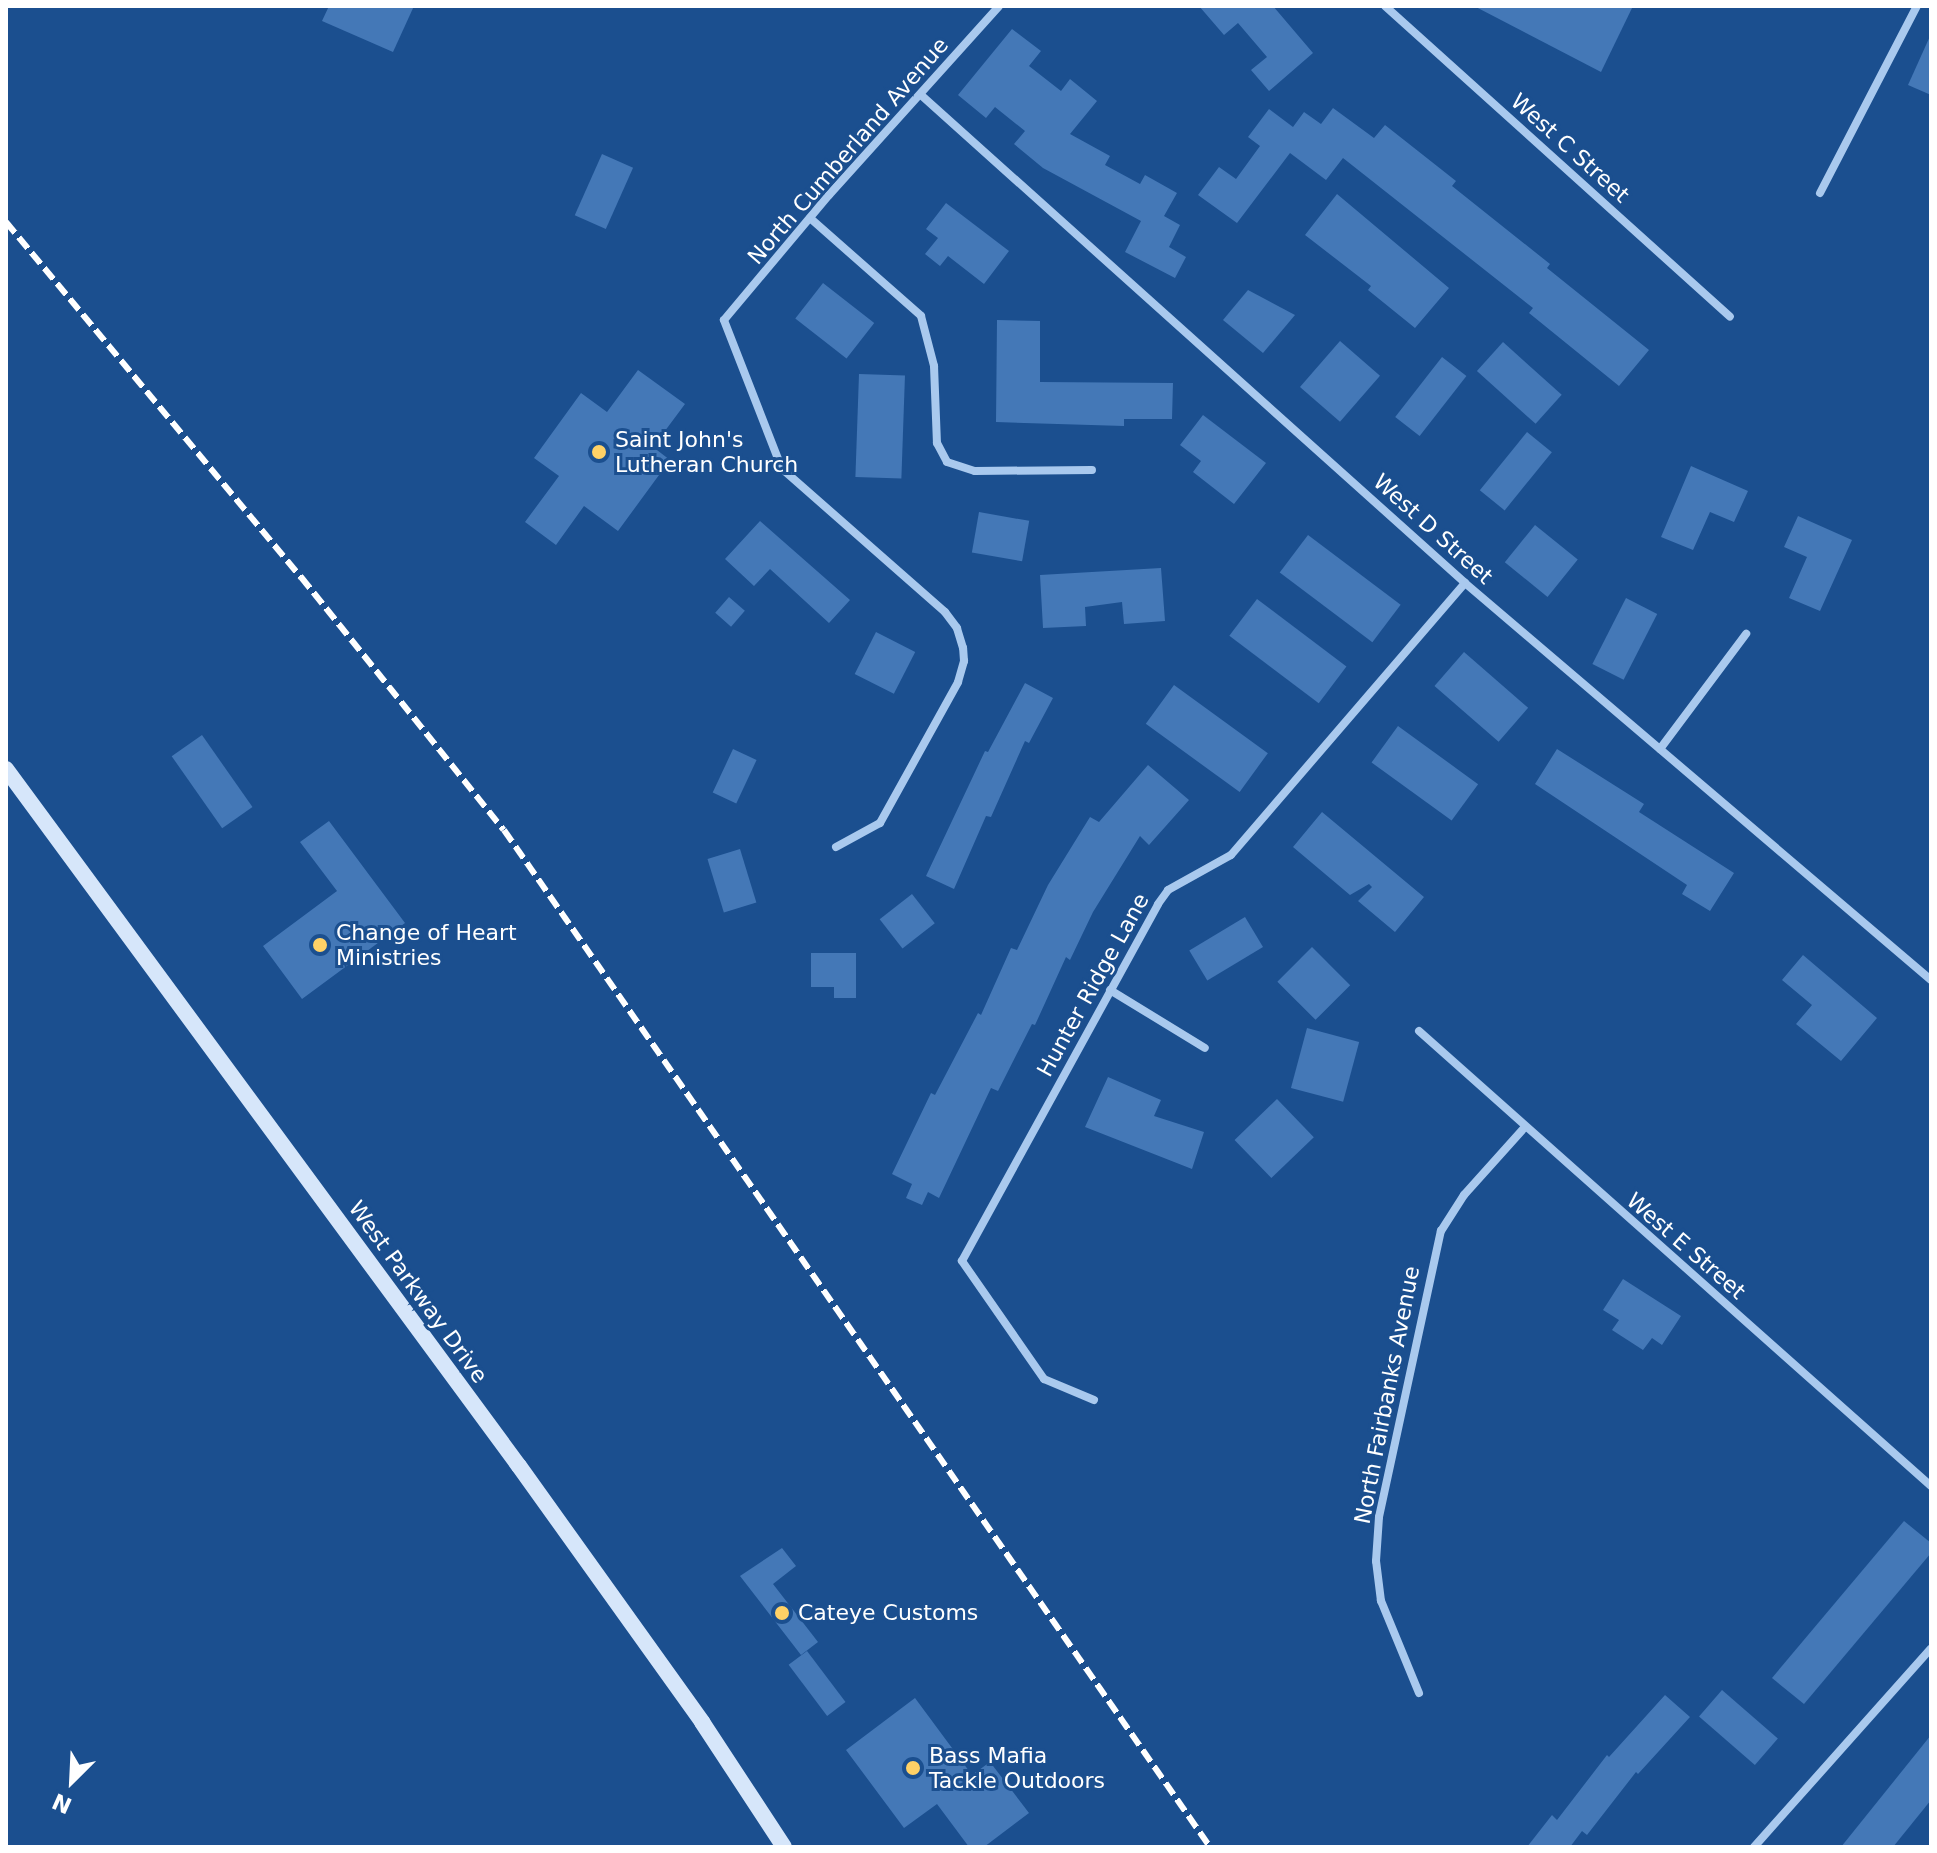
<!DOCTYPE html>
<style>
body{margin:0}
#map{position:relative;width:1937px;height:1853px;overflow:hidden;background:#1b4f8f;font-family:"DejaVu Sans",sans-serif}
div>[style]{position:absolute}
.building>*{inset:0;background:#4478b7;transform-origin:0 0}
.street>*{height:8px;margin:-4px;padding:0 4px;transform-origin:4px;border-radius:4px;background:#a9c9ee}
.secondary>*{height:16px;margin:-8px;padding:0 8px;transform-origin:8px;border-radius:8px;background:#d6e6fa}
.rail>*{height:6px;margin-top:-3px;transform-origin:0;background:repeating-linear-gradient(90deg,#fff 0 14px,transparent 0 20px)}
.dots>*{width:22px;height:22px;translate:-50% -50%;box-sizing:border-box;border:4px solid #1b4f8f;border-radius:50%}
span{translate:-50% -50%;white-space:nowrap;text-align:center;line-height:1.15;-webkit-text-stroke:6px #1b4f8f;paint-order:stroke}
.street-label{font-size:22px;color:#fff}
.poi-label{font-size:22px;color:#fff}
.left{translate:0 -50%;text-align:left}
.frame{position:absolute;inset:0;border:8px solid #fff;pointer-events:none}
.north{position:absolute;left:32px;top:1741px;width:80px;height:80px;-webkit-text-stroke:6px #1b4f8f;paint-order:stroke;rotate:204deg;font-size:22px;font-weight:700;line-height:32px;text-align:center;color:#fff}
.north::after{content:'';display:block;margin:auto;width:28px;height:36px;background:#fff;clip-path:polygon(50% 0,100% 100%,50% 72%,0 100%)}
</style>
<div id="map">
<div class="building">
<i style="clip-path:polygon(329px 6px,414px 6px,393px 52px,322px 21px)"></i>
<i style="clip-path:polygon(1199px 6px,1273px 6px,1313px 53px,1269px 91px,1251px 70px,1267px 57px,1238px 23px,1224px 35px)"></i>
<i style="clip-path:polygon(1474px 6px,1633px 6px,1601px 72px)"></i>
<i style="clip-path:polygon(1012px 29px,1041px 51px,1029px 66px,1061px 91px,1070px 79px,1097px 101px,1070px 134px,1110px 156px,1105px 165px,1140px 184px,1145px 175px,1177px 193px,1164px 216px,1180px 225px,1169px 247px,1186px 257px,1175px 278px,1125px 252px,1141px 221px,1043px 168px,1014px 144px,1025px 131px,995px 107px,986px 118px,958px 95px)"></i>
<i style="clip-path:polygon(1931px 34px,1931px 95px,1908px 85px)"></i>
<i style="clip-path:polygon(1333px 108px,1374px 138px,1385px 125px,1456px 181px,1452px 186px,1550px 264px,1547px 268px,1649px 350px,1619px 386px,1529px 313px,1533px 308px,1343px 158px,1326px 180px,1290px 153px,1237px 223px,1198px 195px,1219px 167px,1236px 179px,1260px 146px,1248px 137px,1269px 109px,1293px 127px,1304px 112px,1321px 124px)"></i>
<i style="left:602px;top:154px;width:34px;height:67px;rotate:24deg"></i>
<i style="clip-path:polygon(1337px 194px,1449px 288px,1415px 328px,1368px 290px,1371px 286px,1305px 235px)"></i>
<i style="clip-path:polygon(946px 203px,1009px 251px,984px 284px,948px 256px,940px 266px,925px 254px,938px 238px,926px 229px)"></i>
<i style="left:823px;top:283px;width:65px;height:45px;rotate:38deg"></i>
<i style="clip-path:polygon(1248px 290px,1295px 315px,1263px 353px,1223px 320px)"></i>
<i style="clip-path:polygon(997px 320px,1040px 321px,1040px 382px,1173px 383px,1172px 419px,1124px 419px,1124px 426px,996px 422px)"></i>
<i style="left:1340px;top:341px;width:53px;height:61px;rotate:41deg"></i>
<i style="left:1503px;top:342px;width:79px;height:39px;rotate:42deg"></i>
<i style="left:1442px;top:357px;width:31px;height:76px;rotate:38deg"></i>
<i style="clip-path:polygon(638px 370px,685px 404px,653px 447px,670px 460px,618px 531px,584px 506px,556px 545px,525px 522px,559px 476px,534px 458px,581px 393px,607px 412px)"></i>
<i style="left:859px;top:374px;width:46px;height:103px;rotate:2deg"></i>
<i style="clip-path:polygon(1203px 415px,1266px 463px,1234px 504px,1193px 472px,1201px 461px,1180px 445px)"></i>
<i style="left:1527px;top:432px;width:32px;height:75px;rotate:39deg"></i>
<i style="clip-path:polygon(1691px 466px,1748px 491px,1734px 522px,1710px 512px,1693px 550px,1661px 537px)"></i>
<i style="left:979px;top:512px;width:51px;height:41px;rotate:10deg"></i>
<i style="clip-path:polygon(1798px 516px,1852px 540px,1820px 611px,1789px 598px,1807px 557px,1784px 547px)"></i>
<i style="clip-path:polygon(760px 521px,850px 600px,829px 623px,770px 569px,754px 586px,725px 559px)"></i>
<i style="left:1535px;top:525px;width:55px;height:48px;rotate:39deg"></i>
<i style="left:1308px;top:535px;width:116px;height:47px;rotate:37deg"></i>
<i style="clip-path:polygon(1161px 568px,1165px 621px,1124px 624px,1122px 602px,1085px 607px,1086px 626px,1043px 628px,1040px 575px)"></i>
<i style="left:729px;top:597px;width:21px;height:21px;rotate:41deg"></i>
<i style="left:1626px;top:598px;width:35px;height:74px;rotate:27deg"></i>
<i style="left:1257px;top:599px;width:112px;height:46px;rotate:37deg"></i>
<i style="left:876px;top:632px;width:44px;height:47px;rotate:27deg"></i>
<i style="left:1464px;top:652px;width:85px;height:45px;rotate:41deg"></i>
<i style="clip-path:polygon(1025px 683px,1053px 698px,1029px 743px,1025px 741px,991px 817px,986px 816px,954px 889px,926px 876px,985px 751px,988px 752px)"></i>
<i style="left:1174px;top:685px;width:116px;height:48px;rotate:36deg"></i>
<i style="left:1398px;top:726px;width:99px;height:45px;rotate:36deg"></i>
<i style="left:202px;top:735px;width:88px;height:37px;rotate:55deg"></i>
<i style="left:733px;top:749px;width:26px;height:48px;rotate:25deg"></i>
<i style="clip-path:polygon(1557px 749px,1644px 804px,1639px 812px,1734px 873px,1710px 911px,1682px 894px,1687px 885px,1535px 784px)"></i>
<i style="clip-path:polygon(1148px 765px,1189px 800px,1149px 845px,1140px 836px,1093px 912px,1070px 960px,1066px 957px,1035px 1025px,1032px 1024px,998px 1091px,991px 1088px,939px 1198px,928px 1192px,922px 1205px,906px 1198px,912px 1184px,892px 1174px,931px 1093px,935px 1095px,978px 1013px,981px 1015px,1011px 948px,1017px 950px,1048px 885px,1090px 817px,1099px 822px)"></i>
<i style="clip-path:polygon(1322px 812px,1424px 897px,1395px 932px,1358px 901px,1372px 887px,1369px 884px,1350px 895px,1293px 847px)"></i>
<i style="clip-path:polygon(329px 821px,405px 923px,302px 999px,263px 946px,337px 891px,300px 842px)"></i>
<i style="left:740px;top:849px;width:56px;height:34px;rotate:73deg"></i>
<i style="left:912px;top:894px;width:37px;height:41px;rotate:52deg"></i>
<i style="left:1245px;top:917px;width:35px;height:65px;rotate:59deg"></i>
<i style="left:1312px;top:947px;width:54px;height:49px;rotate:45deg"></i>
<i style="clip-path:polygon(811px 953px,856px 953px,856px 998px,834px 998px,834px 987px,811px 987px)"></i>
<i style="clip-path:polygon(1803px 955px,1877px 1018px,1841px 1061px,1796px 1024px,1812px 1005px,1782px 980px)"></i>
<i style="left:1307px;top:1028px;width:54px;height:62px;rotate:15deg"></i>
<i style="clip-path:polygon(1108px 1077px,1161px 1100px,1154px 1116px,1204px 1132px,1192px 1169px,1085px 1127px)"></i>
<i style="left:1277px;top:1099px;width:53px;height:59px;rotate:46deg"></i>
<i style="clip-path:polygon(1623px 1279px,1681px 1316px,1662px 1345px,1652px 1338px,1643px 1350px,1612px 1330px,1619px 1320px,1603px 1310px)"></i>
<i style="clip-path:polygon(1904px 1521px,1931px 1543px,1931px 1553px,1804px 1704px,1772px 1678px)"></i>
<i style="clip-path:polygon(782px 1548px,796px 1566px,773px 1584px,818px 1642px,801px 1655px,740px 1576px)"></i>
<i style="left:807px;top:1651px;width:64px;height:23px;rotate:53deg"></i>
<i style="left:1722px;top:1690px;width:74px;height:35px;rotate:41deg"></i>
<i style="clip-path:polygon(1665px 1695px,1690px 1717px,1638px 1774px,1636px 1772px,1587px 1835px,1582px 1831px,1570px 1847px,1527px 1847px,1552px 1815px,1557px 1820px,1607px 1755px,1609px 1757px)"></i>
<i style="clip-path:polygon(915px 1698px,972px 1775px,990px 1762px,1029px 1813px,984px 1847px,969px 1847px,937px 1804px,904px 1828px,846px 1750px)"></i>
<i style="clip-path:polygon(1931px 1735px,1931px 1800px,1893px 1847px,1841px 1847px)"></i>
</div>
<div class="street">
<i style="left:1385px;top:6px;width:464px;rotate:42deg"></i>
<i style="left:921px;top:95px;width:731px;rotate:41.89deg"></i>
<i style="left:1465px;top:583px;width:612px;rotate:40.43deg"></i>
<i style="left:1820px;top:193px;width:211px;rotate:-62.6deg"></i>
<i style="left:810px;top:218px;width:148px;rotate:41.4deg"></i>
<i style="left:921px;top:316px;width:52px;rotate:75.4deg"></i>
<i style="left:934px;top:366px;width:77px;rotate:87.8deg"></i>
<i style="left:937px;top:443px;width:21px;rotate:62deg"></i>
<i style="left:947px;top:462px;width:29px;rotate:18deg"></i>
<i style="left:975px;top:471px;width:117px;rotate:-0.5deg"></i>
<i style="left:1660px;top:749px;width:144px;rotate:-53.2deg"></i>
<i style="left:836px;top:847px;width:50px;rotate:-28.6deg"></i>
<i style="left:880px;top:823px;width:161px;rotate:-61deg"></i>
<i style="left:958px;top:682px;width:22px;rotate:-74deg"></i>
<i style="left:964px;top:661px;width:13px;rotate:-94deg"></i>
<i style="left:963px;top:648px;width:21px;rotate:-107deg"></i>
<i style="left:957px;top:628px;width:20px;rotate:-127deg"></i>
<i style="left:945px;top:612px;width:217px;rotate:-138.7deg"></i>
<i style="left:782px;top:469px;width:160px;rotate:-111.3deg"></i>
<i style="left:724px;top:320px;width:163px;rotate:-50deg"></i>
<i style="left:829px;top:195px;width:254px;rotate:-48deg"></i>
<i style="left:1110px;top:990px;width:111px;rotate:31.4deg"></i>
<i style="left:1419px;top:1031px;width:685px;rotate:41.63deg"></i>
<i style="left:1094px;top:1400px;width:54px;rotate:-157.2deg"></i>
<i style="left:1044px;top:1379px;width:144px;rotate:-124.8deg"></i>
<i style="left:962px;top:1261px;width:407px;rotate:-61.2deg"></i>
<i style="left:1158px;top:904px;width:17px;rotate:-54deg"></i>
<i style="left:1168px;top:890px;width:72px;rotate:-29.1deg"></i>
<i style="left:1231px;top:855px;width:359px;rotate:-49.3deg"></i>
<i style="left:1419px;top:1693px;width:100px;rotate:-112.4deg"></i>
<i style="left:1381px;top:1601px;width:40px;rotate:-97.1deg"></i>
<i style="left:1376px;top:1561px;width:44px;rotate:-86.1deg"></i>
<i style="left:1379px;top:1517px;width:293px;rotate:-77.8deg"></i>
<i style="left:1441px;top:1231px;width:43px;rotate:-57.4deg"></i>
<i style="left:1464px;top:1195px;width:91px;rotate:-48.1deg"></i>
<i style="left:1754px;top:1847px;width:266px;rotate:-48.3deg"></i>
</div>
<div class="secondary">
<i style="left:6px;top:769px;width:865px;rotate:53.65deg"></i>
<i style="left:519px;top:1466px;width:315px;rotate:54.4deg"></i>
<i style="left:702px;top:1722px;width:149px;rotate:56.7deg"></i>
</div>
<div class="rail">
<i style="left:6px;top:222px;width:462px;rotate:50.3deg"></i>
<i style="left:301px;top:577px;width:324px;rotate:51.3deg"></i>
<i style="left:504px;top:830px;width:1238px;rotate:55.23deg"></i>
</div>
<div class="dots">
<i style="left:599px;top:452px;background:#ffd166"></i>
<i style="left:320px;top:945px;background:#ffd166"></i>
<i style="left:782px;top:1613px;background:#ffd166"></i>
<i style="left:913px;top:1768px;background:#ffd166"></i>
</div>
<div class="street-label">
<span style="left:1570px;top:148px;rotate:42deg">West C Street</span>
<span style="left:848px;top:151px;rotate:-49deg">North Cumberland Avenue</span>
<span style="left:1433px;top:529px;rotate:42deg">West D Street</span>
<span style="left:1093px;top:985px;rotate:-61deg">Hunter Ridge Lane</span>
<span style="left:1686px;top:1246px;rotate:41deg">West E Street</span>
<span style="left:418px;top:1292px;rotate:54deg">West Parkway Drive</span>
<span style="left:1387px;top:1395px;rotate:-79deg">North Fairbanks Avenue</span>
</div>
<div class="poi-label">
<span class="left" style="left:615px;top:452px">Saint John's<br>Lutheran Church</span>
<span class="left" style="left:336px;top:945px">Change of Heart<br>Ministries</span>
<span class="left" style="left:798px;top:1613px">Cateye Customs</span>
<span class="left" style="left:929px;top:1768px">Bass Mafia<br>Tackle Outdoors</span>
</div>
<div class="frame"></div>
<div class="north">N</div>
</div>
